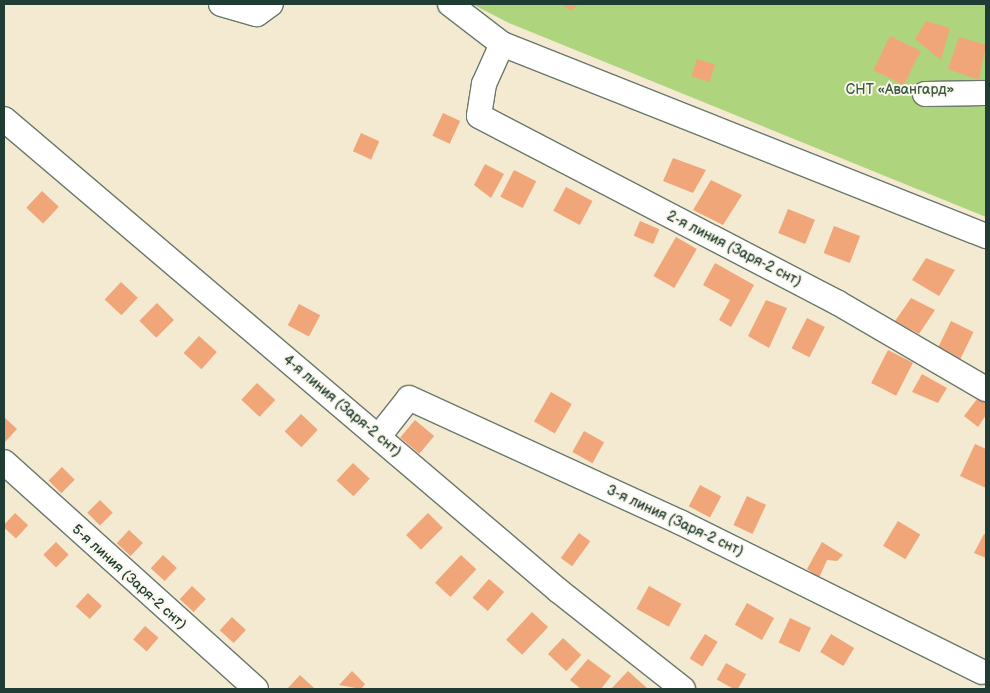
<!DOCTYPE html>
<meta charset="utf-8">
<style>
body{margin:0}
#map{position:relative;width:990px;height:693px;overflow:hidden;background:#f4e9d1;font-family:"Balsamiq Sans",sans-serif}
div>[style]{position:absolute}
.green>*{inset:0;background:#afd47e}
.building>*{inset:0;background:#f0a678;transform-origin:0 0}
.roads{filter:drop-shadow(1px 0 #6a796b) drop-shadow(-1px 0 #6a796b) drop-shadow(0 1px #6a796b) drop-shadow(0 -1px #6a796b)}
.minor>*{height:24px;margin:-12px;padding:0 12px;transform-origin:12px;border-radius:12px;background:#fff}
span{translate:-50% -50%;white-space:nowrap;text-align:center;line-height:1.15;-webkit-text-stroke:4px #fbf7ec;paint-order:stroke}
.park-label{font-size:14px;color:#3c5b43}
.street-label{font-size:14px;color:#1f3d34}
.frame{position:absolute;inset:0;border:5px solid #1f3d34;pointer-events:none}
</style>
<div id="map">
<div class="green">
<i style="clip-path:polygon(472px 4px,986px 4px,986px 217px,509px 23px)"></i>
</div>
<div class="building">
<i style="clip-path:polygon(561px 4px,578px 4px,572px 11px)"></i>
<i style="clip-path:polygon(926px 21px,950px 28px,941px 60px,915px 39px)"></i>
<i style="left:890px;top:36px;width:34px;height:38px;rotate:26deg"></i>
<i style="clip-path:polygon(959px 37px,986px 45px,979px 80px,948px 69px)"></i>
<i style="left:697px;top:59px;width:19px;height:18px;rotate:18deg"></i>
<i style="left:443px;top:113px;width:19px;height:25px;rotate:25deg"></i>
<i style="left:361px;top:133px;width:20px;height:20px;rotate:24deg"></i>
<i style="clip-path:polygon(673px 158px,706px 170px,693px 193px,663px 181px)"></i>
<i style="clip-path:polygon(485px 164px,504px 174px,491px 198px,474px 185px)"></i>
<i style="left:514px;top:170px;width:25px;height:30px;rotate:27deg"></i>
<i style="clip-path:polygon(711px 180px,742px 195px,723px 225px,693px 210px)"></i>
<i style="left:566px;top:187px;width:30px;height:27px;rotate:28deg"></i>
<i style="left:42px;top:191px;width:23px;height:23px;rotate:43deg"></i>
<i style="left:788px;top:209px;width:29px;height:26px;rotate:22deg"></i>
<i style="left:640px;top:221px;width:21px;height:16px;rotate:23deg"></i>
<i style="left:834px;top:226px;width:28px;height:29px;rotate:21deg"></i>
<i style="left:676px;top:237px;width:24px;height:45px;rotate:30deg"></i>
<i style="clip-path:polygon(926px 258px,955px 270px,939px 296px,912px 280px)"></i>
<i style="clip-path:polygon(715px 263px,754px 285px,731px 327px,719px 320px,730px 300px,703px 285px)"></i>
<i style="left:121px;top:282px;width:23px;height:24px;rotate:43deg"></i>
<i style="clip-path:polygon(911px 298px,935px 310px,919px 334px,895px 321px)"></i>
<i style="clip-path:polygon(766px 300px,787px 308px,769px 348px,748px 336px)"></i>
<i style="left:157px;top:303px;width:24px;height:25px;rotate:45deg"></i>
<i style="left:299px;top:304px;width:24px;height:24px;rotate:28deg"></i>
<i style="left:807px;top:318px;width:20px;height:34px;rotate:27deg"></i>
<i style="left:951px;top:321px;width:25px;height:30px;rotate:26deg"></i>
<i style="left:199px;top:336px;width:24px;height:23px;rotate:42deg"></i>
<i style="left:888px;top:350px;width:28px;height:37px;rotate:27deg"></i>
<i style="clip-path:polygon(922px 374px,947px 388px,938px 403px,912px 392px)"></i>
<i style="left:257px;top:383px;width:25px;height:23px;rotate:43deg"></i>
<i style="left:551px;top:392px;width:24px;height:34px;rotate:30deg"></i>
<i style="clip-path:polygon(980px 395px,986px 400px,986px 415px,978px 427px,964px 416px)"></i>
<i style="left:301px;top:414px;width:23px;height:24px;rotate:43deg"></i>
<i style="clip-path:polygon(4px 417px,17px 429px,4px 443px)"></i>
<i style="left:415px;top:420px;width:25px;height:23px;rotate:40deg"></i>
<i style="left:584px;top:431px;width:23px;height:24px;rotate:29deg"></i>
<i style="clip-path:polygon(975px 444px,986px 449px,986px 488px,960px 476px)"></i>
<i style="left:353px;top:463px;width:23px;height:24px;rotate:43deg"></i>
<i style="left:62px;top:467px;width:18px;height:19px;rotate:45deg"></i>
<i style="left:700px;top:485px;width:24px;height:24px;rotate:28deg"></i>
<i style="left:747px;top:496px;width:21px;height:32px;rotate:25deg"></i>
<i style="left:100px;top:500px;width:18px;height:18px;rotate:45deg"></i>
<i style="left:15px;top:513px;width:18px;height:18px;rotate:43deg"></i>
<i style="left:428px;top:513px;width:21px;height:31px;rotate:45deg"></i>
<i style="left:898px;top:521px;width:26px;height:29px;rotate:31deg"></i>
<i style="left:129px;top:530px;width:19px;height:18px;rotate:43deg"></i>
<i style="left:579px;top:533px;width:14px;height:31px;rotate:36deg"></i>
<i style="clip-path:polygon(984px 534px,986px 535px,986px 558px,974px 553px)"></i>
<i style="left:56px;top:542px;width:18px;height:18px;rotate:45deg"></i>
<i style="clip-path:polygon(822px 542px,843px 555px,837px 561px,827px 560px,819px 578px,807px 569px)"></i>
<i style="left:163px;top:555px;width:19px;height:18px;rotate:43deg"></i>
<i style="left:461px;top:555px;width:21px;height:38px;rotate:43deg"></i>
<i style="left:489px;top:579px;width:20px;height:25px;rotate:41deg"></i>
<i style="left:192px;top:586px;width:19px;height:18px;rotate:43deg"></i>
<i style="left:649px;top:586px;width:37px;height:26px;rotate:29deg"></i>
<i style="left:88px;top:593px;width:19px;height:18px;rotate:43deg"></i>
<i style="left:747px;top:603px;width:31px;height:25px;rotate:29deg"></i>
<i style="left:532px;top:612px;width:22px;height:38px;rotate:43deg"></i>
<i style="left:232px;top:617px;width:19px;height:18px;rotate:43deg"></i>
<i style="left:790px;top:618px;width:23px;height:27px;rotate:25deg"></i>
<i style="left:145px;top:626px;width:18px;height:18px;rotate:41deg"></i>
<i style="left:705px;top:634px;width:15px;height:29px;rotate:32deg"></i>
<i style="left:831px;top:634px;width:27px;height:21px;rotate:31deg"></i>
<i style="left:563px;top:638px;width:25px;height:22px;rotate:43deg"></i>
<i style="clip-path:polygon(588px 659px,611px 676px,601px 689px,581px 689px,570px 680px)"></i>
<i style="left:726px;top:663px;width:23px;height:19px;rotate:29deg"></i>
<i style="clip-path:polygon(352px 671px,365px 684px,361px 689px,339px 685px)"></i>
<i style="clip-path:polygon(628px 671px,648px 689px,611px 689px)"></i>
<i style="clip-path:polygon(300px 675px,314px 688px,312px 689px,288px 688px)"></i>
</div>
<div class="roads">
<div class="minor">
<i style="left:221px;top:4px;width:37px;rotate:16deg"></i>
<i style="left:257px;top:14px;width:17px;rotate:-36deg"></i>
<i style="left:450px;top:4px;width:66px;rotate:37.6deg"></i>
<i style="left:502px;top:44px;width:521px;rotate:21.64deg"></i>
<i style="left:502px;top:44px;width:44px;rotate:114.2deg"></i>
<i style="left:484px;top:84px;width:32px;rotate:99deg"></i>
<i style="left:479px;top:116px;width:405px;rotate:27.5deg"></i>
<i style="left:838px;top:303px;width:171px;rotate:30.2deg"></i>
<i style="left:925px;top:94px;width:61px;rotate:-0.9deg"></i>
<i style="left:4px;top:119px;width:729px;rotate:40.38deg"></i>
<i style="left:559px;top:591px;width:158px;rotate:38.3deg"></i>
<i style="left:379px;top:436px;width:48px;rotate:-51.7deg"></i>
<i style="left:409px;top:398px;width:298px;rotate:24.6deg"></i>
<i style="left:680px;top:522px;width:337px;rotate:26.4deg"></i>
<i style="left:4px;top:462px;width:339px;rotate:42deg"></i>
</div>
</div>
<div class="park-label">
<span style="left:900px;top:90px">СНТ «Авангард»</span>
</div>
<div class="street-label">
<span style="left:734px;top:249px;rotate:27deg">2-я линия (Заря-2 снт)</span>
<span style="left:342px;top:406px;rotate:40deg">4-я линия (Заря-2 снт)</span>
<span style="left:675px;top:521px;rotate:25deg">3-я линия (Заря-2 снт)</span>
<span style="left:129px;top:577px;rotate:42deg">5-я линия (Заря-2 снт)</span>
</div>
<div class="frame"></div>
</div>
